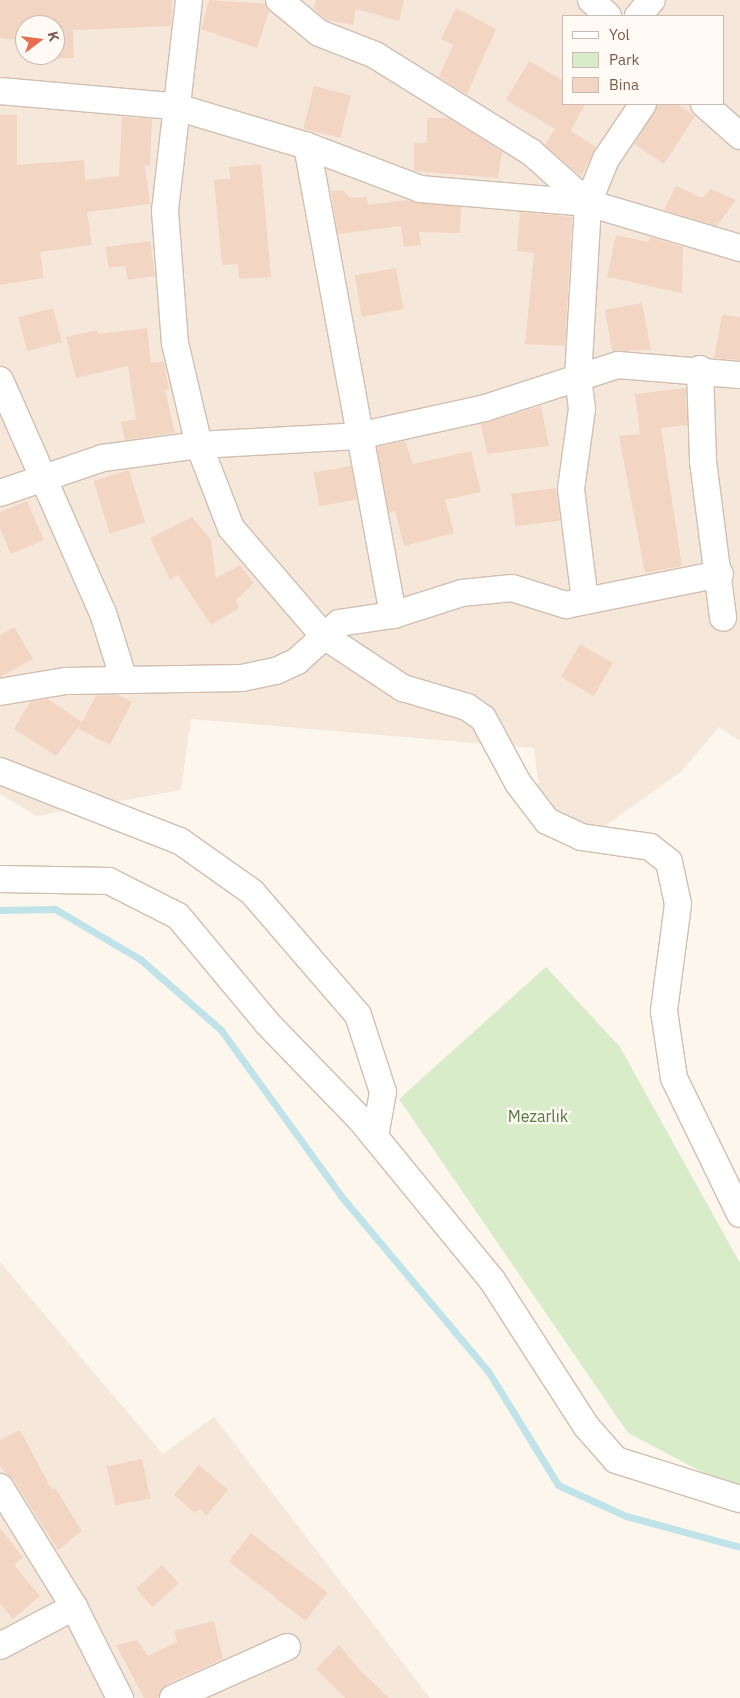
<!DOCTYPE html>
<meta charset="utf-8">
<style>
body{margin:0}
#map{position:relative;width:740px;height:1698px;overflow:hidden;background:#fdf6ec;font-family:"IBM Plex Sans",sans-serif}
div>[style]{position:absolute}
.residential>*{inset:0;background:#f5e8da}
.green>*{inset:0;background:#d8ecc9}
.stream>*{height:7px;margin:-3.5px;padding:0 3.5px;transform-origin:3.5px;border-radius:3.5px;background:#bfe3e8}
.building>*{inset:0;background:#f3d5c3;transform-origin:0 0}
.roads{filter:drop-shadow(1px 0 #d1beb0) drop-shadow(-1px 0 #d1beb0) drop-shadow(0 1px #d1beb0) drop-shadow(0 -1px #d1beb0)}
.street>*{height:26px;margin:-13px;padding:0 13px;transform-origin:13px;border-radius:13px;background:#fff}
span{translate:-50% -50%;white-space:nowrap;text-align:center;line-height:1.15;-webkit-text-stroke:4.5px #fffaf3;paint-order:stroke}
.park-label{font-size:16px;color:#537a41}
.legend{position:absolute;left:562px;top:15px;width:162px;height:90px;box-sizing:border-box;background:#fffaf3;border:1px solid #cabbb1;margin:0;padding:6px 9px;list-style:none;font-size:15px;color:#7a5c4d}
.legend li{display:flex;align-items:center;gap:10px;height:25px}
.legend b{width:25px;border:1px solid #cabbb1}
.north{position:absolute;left:15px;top:15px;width:50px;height:50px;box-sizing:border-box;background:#fffaf3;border:1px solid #cabbb1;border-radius:50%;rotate:75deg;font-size:14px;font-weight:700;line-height:20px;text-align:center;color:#7a5c4d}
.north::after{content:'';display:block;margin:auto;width:18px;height:22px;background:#e76f51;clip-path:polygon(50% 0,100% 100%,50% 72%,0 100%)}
</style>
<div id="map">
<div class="residential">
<i style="clip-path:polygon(evenodd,0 0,740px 0,740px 741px,719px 727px,682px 771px,592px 835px,541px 807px,534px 748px,191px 719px,181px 790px,37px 816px,0 794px,0 0,564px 16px,724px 16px,724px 104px,564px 104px,564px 16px,0 0,25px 25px,55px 25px,55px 55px,25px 55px,25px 25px)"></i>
<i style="clip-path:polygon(0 1262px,163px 1454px,214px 1417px,430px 1698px,0 1698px)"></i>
</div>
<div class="green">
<i style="clip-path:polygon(546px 967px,620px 1047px,740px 1263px,740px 1492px,628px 1433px,399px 1099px)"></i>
</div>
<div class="stream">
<i style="left:0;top:910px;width:55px;rotate:-1deg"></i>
<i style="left:55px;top:909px;width:99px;rotate:30.5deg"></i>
<i style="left:140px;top:959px;width:108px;rotate:41.2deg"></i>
<i style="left:221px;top:1030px;width:205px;rotate:54.1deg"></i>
<i style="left:341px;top:1196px;width:229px;rotate:50deg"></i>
<i style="left:488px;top:1371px;width:134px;rotate:58.4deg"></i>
<i style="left:558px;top:1485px;width:75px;rotate:24.5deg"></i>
<i style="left:626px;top:1516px;width:118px;rotate:15.2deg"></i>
</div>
<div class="building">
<i style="clip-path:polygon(0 0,172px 0,171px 26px,73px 30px,74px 58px,41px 59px,41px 55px,55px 55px,55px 25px,25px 25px,25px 41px,0 38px)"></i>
<i style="clip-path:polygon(209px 0,265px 4px,269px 11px,257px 48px,201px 29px)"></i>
<i style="clip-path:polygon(316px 0,404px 0,399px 21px,356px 9px,353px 25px,327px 20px,314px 9px)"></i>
<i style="clip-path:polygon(456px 8px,496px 29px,467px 94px,439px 77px,453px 45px,441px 39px)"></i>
<i style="clip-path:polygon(529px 61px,564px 81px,564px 104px,585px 104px,571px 131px,596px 147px,581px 176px,545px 145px,555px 129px,506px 100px)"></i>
<i style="left:314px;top:86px;width:38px;height:44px;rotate:14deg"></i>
<i style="clip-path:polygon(658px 104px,677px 104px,695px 116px,664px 164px,634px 144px)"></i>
<i style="clip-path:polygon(0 115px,17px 115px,17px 165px,84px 160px,85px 180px,119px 176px,122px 117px,152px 119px,150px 166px,145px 166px,150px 204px,87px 212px,92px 245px,40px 252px,44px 278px,0 285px)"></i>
<i style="clip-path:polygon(427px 118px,449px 118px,502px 152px,498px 178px,414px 171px,414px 143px,427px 143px)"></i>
<i style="clip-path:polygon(261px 164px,271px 277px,239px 279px,238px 264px,222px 265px,214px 180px,230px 179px,229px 167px)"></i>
<i style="clip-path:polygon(676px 186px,702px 198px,711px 189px,736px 200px,717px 226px,664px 210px)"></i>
<i style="clip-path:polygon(343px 190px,350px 198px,367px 197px,368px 205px,406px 200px,461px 207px,460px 233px,419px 232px,421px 245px,404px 247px,401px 226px,338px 234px,331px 191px)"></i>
<i style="clip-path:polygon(520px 212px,572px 217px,565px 346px,525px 344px,534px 253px,517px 251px)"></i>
<i style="clip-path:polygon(616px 235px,648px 242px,650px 237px,683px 247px,682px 293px,607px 277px)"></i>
<i style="clip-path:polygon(150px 241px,155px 276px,128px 280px,125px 266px,109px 268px,105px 247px)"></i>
<i style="left:396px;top:268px;width:42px;height:42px;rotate:80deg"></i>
<i style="clip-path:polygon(642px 303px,651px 350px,612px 351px,605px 310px)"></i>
<i style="left:53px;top:308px;width:35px;height:36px;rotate:75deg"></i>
<i style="clip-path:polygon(722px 315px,740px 317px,740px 360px,714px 358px)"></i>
<i style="clip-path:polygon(147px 328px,151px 363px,164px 361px,169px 390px,165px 390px,175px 433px,125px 440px,121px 422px,136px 419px,128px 366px,76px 378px,66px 337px,97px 330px,98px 334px)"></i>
<i style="clip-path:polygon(686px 388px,687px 425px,661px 428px,682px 566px,645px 573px,619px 436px,640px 434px,635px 394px)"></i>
<i style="clip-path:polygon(541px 406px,549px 446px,487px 454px,481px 424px)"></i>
<i style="clip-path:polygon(405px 441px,413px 464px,471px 451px,481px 492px,445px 500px,454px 533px,404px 546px,395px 511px,389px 513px,377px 447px)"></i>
<i style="left:351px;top:466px;width:34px;height:38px;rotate:80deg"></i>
<i style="left:129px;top:470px;width:55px;height:37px;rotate:73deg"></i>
<i style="left:556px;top:488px;width:33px;height:45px;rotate:83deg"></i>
<i style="clip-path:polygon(27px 501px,44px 540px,11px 554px,0 529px,0 512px)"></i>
<i style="clip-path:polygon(192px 517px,211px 540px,216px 578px,240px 565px,254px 583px,236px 600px,239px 608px,211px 625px,178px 575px,170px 579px,150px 538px)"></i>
<i style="clip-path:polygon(14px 627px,33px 659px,0 677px,0 635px)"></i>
<i style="left:580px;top:644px;width:38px;height:38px;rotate:30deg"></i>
<i style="clip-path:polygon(118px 695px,132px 702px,110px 745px,79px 729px,81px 724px,56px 756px,14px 729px,30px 702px,48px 699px,82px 722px,96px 696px)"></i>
<i style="clip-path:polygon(20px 1430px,52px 1490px,55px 1488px,82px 1531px,58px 1550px,13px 1479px,0 1467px,0 1440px)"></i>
<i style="left:142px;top:1459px;width:40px;height:36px;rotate:78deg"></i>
<i style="clip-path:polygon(199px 1465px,228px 1490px,206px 1516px,201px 1509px,195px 1513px,174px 1495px)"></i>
<i style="clip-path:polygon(0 1528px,23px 1557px,14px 1565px,40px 1596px,13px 1619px,0 1604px)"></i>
<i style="left:251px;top:1533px;width:97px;height:36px;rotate:38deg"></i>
<i style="left:162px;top:1565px;width:25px;height:35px;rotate:48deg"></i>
<i style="clip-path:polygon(214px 1621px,223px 1659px,167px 1684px,158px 1698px,144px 1698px,116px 1645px,137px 1640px,148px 1656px,177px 1642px,174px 1631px)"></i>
<i style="clip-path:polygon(339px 1645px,360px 1670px,389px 1698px,345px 1698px,316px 1669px)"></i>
</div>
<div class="roads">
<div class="street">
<i style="left:189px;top:0;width:212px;rotate:96.5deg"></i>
<i style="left:165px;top:211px;width:132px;rotate:85.7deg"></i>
<i style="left:175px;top:343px;width:105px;rotate:76.8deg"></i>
<i style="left:199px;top:445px;width:89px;rotate:68.9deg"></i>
<i style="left:231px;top:528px;width:143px;rotate:49.3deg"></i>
<i style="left:324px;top:636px;width:95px;rotate:33.4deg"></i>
<i style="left:403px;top:688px;width:67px;rotate:16.5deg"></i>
<i style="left:467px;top:707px;width:19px;rotate:35deg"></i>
<i style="left:483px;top:718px;width:74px;rotate:61.7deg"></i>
<i style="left:518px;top:783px;width:48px;rotate:52.7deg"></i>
<i style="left:547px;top:821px;width:38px;rotate:25deg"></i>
<i style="left:581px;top:837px;width:70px;rotate:8.2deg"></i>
<i style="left:650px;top:847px;width:24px;rotate:38deg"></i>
<i style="left:669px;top:862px;width:43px;rotate:77.9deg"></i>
<i style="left:678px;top:904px;width:108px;rotate:97.5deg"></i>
<i style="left:664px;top:1011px;width:68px;rotate:81.5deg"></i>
<i style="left:674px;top:1078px;width:151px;rotate:64.1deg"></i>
<i style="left:279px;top:0;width:52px;rotate:39.5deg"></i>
<i style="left:319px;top:33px;width:60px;rotate:21.4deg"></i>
<i style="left:375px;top:55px;width:184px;rotate:31.9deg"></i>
<i style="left:531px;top:152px;width:76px;rotate:41.8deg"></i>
<i style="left:591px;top:0;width:23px;rotate:43deg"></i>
<i style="left:638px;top:16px;width:21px;rotate:-49deg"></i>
<i style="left:0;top:91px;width:174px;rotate:5deg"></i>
<i style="left:173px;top:106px;width:140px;rotate:16.6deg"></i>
<i style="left:307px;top:146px;width:121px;rotate:20.8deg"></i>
<i style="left:420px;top:189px;width:169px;rotate:4.8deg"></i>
<i style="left:588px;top:203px;width:159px;rotate:16.5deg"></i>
<i style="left:704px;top:104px;width:48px;rotate:41.6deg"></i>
<i style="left:307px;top:146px;width:477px;rotate:79.6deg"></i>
<i style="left:700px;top:369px;width:92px;rotate:88.1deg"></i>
<i style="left:703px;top:461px;width:158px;rotate:82.7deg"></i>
<i style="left:0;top:380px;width:255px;rotate:66.2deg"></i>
<i style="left:103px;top:613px;width:70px;rotate:72.6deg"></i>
<i style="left:0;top:493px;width:109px;rotate:-18.8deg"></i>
<i style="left:103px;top:458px;width:97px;rotate:-7.7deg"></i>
<i style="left:199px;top:445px;width:159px;rotate:-3.2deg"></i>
<i style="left:358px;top:436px;width:130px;rotate:-12.4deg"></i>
<i style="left:485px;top:408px;width:140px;rotate:-17.9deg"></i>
<i style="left:618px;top:365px;width:122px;rotate:4.7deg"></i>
<i style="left:585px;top:601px;width:113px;rotate:-97.1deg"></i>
<i style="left:571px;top:489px;width:81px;rotate:-82.2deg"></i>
<i style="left:582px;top:409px;width:31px;rotate:-97deg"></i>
<i style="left:578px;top:378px;width:175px;rotate:-86.7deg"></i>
<i style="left:588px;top:203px;width:48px;rotate:-67.8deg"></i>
<i style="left:606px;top:159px;width:66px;rotate:-56.1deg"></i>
<i style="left:0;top:692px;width:67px;rotate:-9.5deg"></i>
<i style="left:66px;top:681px;width:176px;rotate:-1deg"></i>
<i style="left:242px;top:678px;width:35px;rotate:-12deg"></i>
<i style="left:276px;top:671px;width:23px;rotate:-25deg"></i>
<i style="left:297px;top:661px;width:57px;rotate:-42.1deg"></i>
<i style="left:339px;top:623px;width:55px;rotate:-8.4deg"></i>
<i style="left:393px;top:615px;width:72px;rotate:-17.7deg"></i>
<i style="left:462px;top:593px;width:50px;rotate:-5.7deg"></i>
<i style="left:512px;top:588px;width:57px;rotate:17.5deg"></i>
<i style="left:566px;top:605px;width:157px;rotate:-11.4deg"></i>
<i style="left:0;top:771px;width:193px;rotate:21.3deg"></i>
<i style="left:180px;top:841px;width:88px;rotate:35.3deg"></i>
<i style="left:252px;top:892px;width:162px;rotate:49.2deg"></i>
<i style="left:358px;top:1015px;width:81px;rotate:72deg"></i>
<i style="left:383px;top:1092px;width:46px;rotate:100.1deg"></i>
<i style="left:0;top:879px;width:109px;rotate:1.1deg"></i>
<i style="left:109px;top:881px;width:77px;rotate:26.9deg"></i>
<i style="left:178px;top:916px;width:139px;rotate:50.2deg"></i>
<i style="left:267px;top:1023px;width:135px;rotate:45.9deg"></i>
<i style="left:361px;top:1120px;width:207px;rotate:50.7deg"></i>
<i style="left:492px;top:1280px;width:174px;rotate:57.2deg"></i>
<i style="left:586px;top:1426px;width:45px;rotate:48.6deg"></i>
<i style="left:616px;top:1460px;width:130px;rotate:17.5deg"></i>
<i style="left:0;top:1487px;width:141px;rotate:58.3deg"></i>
<i style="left:74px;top:1607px;width:102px;rotate:63.2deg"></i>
<i style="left:0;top:1646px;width:84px;rotate:-27.8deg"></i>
<i style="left:173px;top:1698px;width:125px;rotate:-24.1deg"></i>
</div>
</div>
<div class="park-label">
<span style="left:538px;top:1116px">Mezarlık</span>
</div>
<ul class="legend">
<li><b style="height:6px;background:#fff"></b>Yol</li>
<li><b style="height:14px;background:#d8ecc9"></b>Park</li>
<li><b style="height:14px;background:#f3d5c3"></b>Bina</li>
</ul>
<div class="north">K</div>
</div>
